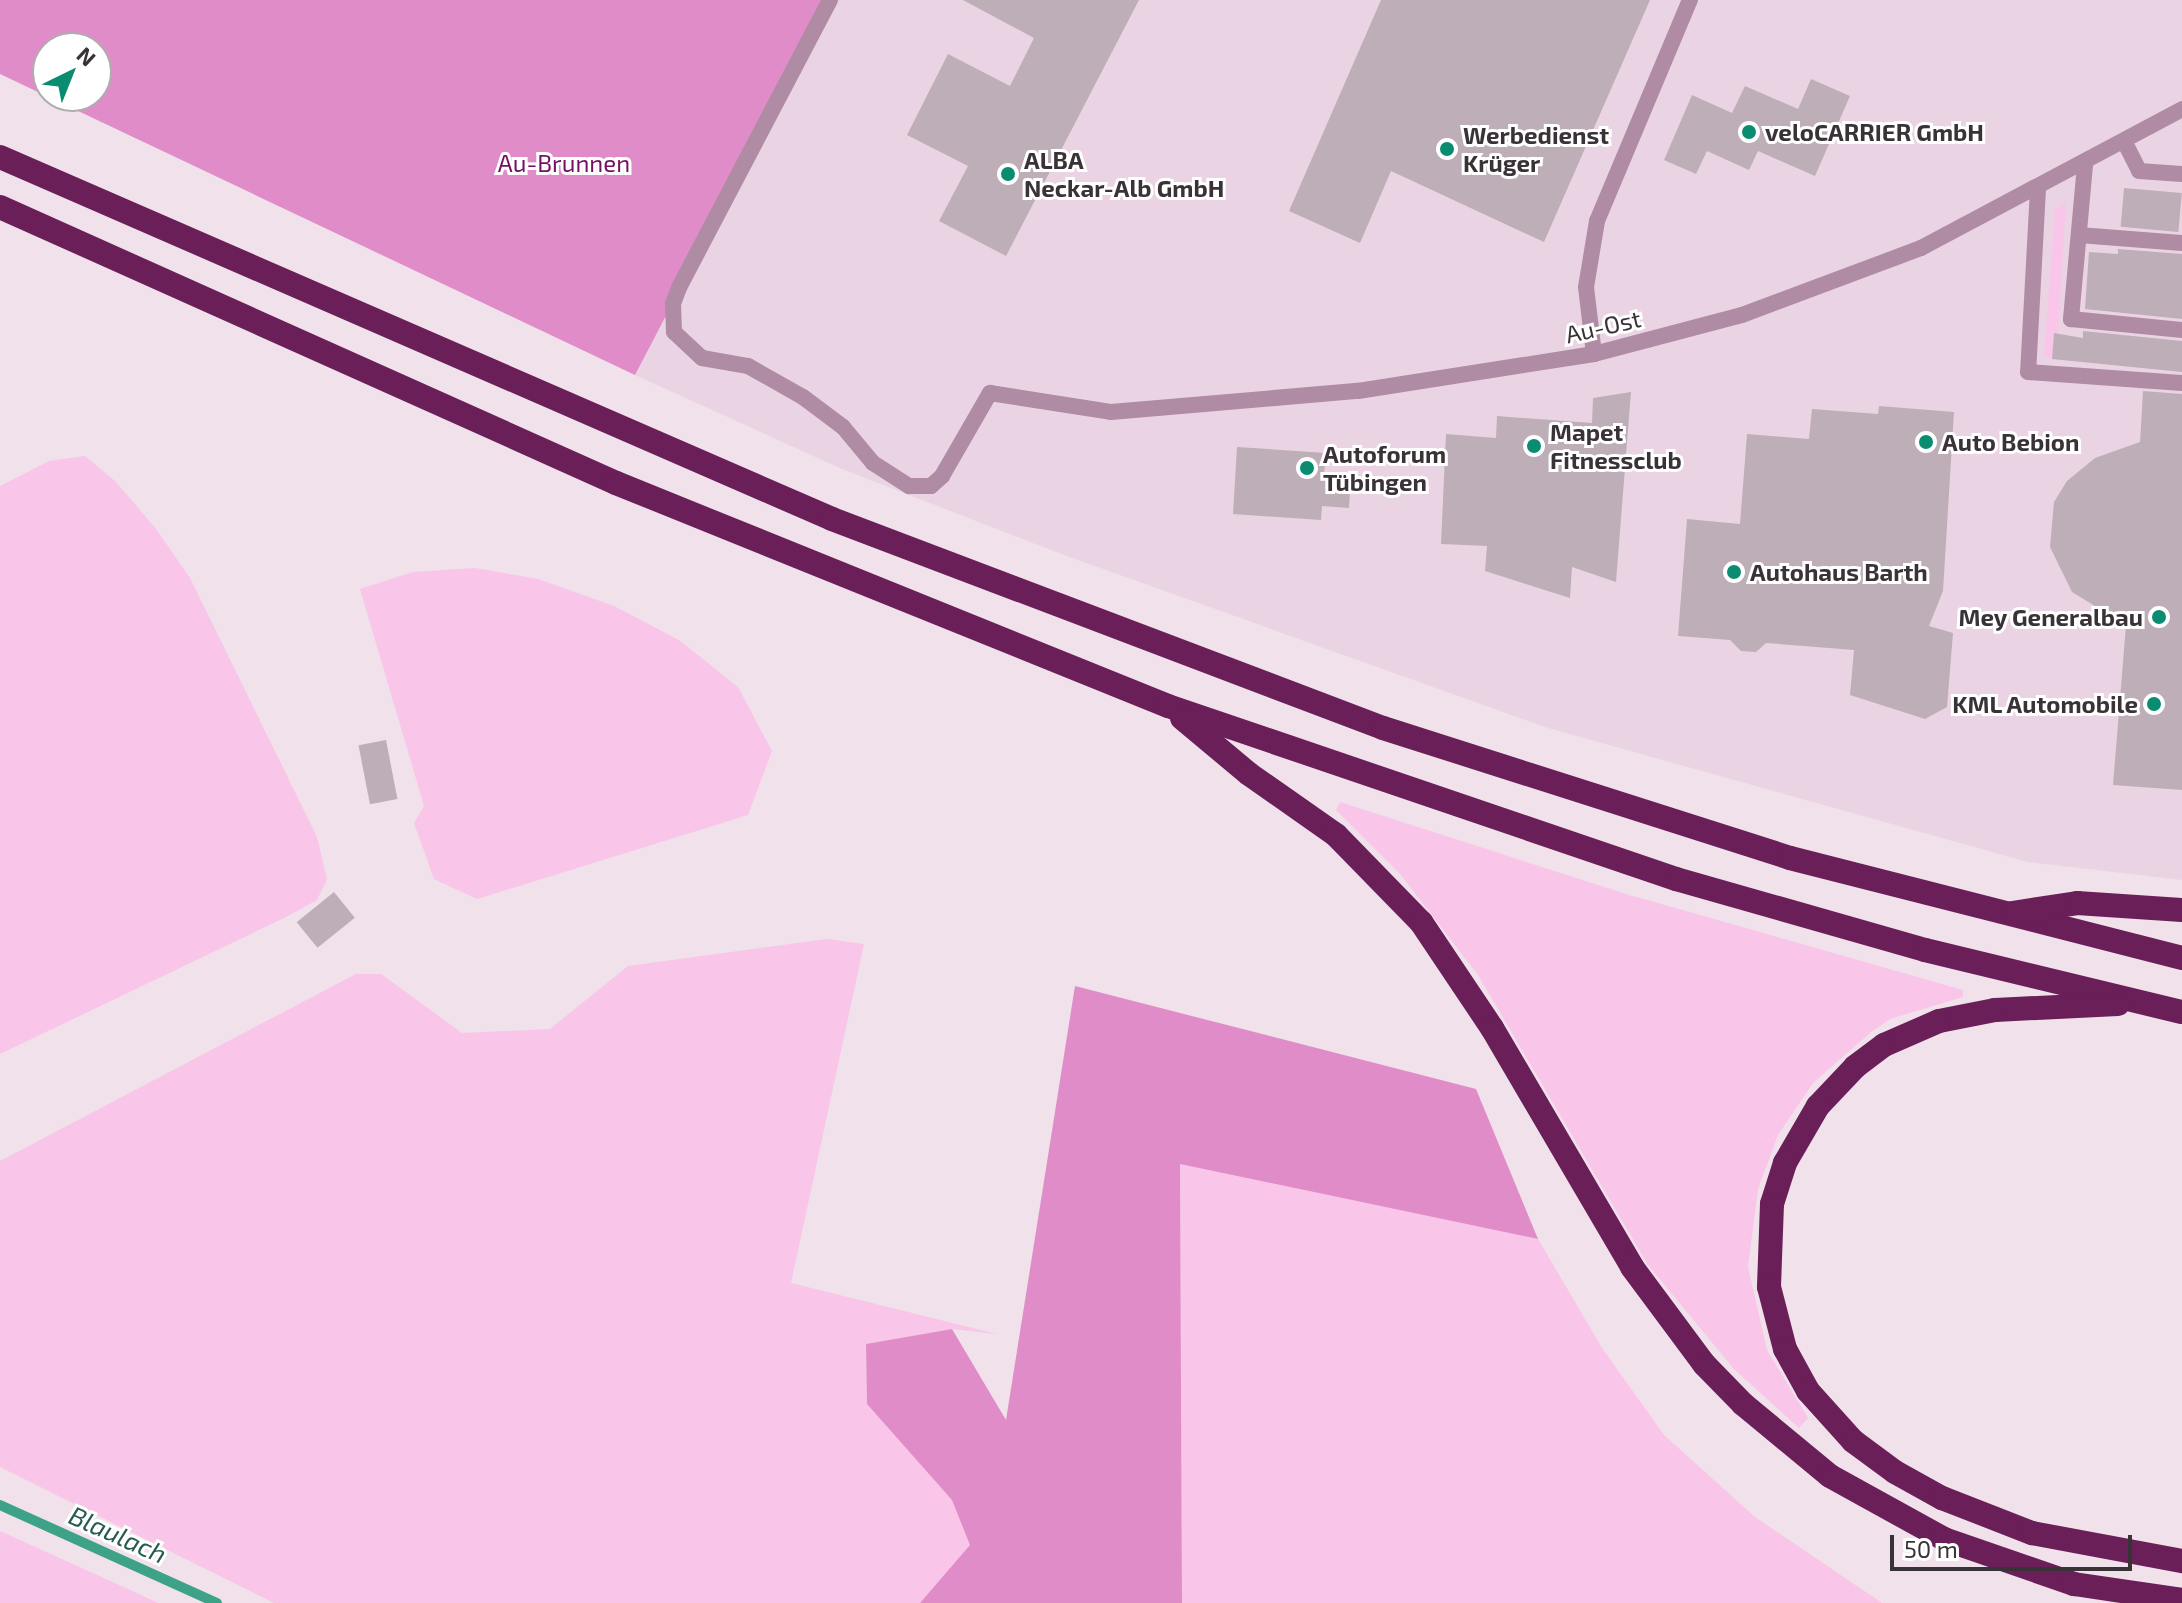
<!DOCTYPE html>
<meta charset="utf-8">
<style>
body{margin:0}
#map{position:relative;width:2182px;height:1603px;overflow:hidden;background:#f0e1eb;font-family:"Exo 2",sans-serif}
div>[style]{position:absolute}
.built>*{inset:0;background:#ead4e3}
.green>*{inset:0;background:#f9c5e8}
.forest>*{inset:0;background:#e08cc8}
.stream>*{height:10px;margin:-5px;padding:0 5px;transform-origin:5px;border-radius:5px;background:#3da288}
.building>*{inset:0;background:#bdaeb8;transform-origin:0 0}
.lane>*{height:16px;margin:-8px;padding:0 8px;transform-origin:8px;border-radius:8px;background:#b08ba4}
.street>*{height:16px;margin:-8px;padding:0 8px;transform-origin:8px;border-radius:8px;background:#b08ba4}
.highway>*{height:24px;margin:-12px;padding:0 12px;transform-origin:12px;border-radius:12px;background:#6a1f59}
.dots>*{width:22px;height:22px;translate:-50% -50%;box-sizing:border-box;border:4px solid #fff;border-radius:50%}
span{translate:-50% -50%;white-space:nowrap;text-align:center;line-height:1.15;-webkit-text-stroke:6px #fff;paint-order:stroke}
.poi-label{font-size:24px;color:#393337;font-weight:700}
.left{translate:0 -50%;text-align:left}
.right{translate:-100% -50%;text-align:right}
.park-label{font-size:24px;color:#750f61}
.street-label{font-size:24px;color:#393337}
.water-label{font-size:26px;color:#255c4d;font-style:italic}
.north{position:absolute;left:32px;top:32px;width:80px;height:80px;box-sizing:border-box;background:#fff;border:2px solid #b0adaf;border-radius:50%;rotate:43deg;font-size:22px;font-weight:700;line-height:32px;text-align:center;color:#393337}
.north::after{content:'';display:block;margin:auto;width:28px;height:36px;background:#0a8c71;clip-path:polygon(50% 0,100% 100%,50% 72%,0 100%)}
.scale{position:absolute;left:1890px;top:1535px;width:242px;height:36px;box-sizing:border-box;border:4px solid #393337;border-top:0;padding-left:10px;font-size:24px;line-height:28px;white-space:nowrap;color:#393337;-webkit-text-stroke:6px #fff;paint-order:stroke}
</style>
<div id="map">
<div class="built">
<i style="clip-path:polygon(831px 0,2182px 0,2182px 880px,2028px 862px,1548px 728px,1064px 555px,842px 469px,635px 375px)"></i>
</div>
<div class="green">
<i style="clip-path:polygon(2066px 202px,2058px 334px,2054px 334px,2052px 359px,2044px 355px,2055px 209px)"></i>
<i style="clip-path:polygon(85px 456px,116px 482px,156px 529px,190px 578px,317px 837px,327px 879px,317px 900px,284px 918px,0 1054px,0 486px,49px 461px)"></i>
<i style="clip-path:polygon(475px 568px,538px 579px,614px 606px,679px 640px,738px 687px,772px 751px,748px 815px,477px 899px,434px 879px,414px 823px,424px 806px,360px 589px,413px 572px)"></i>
<i style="clip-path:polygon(1340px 802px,1626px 894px,1963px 990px,1963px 997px,1890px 1019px,1871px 1032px,1813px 1083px,1778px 1135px,1758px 1189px,1748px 1267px,1767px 1350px,1808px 1418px,1799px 1428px,1734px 1369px,1648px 1265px,1478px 975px,1401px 875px,1336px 810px)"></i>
<i style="clip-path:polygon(827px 939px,864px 944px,791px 1283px,997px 1334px,952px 1329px,866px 1344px,867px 1404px,953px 1500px,971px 1546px,920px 1603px,274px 1603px,0 1467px,0 1161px,356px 974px,381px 974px,462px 1033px,550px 1029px,628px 966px)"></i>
<i style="clip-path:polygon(1180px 1163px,1538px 1239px,1602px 1348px,1664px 1435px,1755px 1517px,1882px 1603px,1182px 1603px)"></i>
<i style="clip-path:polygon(0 1531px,128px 1589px,158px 1603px,0 1603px)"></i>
</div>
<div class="forest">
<i style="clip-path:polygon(evenodd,0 0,831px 0,635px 375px,0 74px,0 0,48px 48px,96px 48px,96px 96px,48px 96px,48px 48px)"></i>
<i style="clip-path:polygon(1075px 986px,1476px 1089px,1538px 1239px,1180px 1164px,1182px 1603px,920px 1603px,970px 1545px,952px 1500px,867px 1404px,866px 1344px,952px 1329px,1006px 1420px)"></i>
</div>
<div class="stream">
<i style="left:0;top:1505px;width:238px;rotate:24.3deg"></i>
</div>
<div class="building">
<i style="clip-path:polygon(963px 0,1139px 0,1006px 256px,939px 221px,968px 166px,907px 135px,948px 54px,1010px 86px,1034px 38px)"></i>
<i style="clip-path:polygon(1381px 0,1650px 0,1544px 242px,1391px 171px,1360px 243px,1289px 211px)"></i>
<i style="clip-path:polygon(1811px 79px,1850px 96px,1815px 176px,1758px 151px,1749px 170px,1707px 151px,1696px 174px,1664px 160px,1692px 95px,1732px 113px,1745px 86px,1798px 109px)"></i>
<i style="left:2124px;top:188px;width:58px;height:39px;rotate:5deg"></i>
<i style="clip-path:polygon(2118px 249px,2182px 254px,2182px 319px,2085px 309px,2089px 252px,2118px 254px)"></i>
<i style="clip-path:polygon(2083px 331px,2182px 341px,2182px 372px,2052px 359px,2054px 333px,2083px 338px)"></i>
<i style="clip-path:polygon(2143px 391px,2182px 394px,2182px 790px,2113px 785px,2126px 625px,2072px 592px,2050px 547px,2054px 502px,2067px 481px,2095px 458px,2140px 442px)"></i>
<i style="clip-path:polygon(1631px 392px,1616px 582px,1572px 567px,1570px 598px,1485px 571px,1487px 546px,1441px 544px,1446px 434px,1496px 438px,1497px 416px,1592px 423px,1593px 398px)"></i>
<i style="clip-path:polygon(1879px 406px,1954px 412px,1943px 591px,1929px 626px,1953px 633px,1947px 707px,1925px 719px,1850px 695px,1854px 650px,1766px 643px,1756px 652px,1741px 651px,1730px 640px,1678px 636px,1687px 519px,1740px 524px,1747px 434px,1809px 439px,1812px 409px,1878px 414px)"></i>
<i style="clip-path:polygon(1237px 447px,1326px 453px,1324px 474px,1351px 476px,1349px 508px,1322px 506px,1321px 520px,1233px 514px)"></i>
<i style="left:386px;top:740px;width:60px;height:28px;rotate:79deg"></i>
<i style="left:334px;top:892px;width:33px;height:48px;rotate:51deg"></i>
</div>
<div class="lane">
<i style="left:830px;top:0;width:325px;rotate:117.7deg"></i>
<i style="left:679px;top:288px;width:17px;rotate:111deg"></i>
<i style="left:673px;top:304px;width:28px;rotate:88deg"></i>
<i style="left:674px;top:332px;width:38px;rotate:43deg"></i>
<i style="left:702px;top:358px;width:47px;rotate:9.9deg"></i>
<i style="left:748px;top:366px;width:63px;rotate:29.4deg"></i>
<i style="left:803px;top:397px;width:50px;rotate:36.9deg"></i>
<i style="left:843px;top:427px;width:47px;rotate:50.2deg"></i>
<i style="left:873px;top:463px;width:43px;rotate:32.6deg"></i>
<i style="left:909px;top:486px;width:22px"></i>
<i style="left:931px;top:486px;width:15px;rotate:-42deg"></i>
<i style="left:942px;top:476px;width:96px;rotate:-60deg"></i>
<i style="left:2125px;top:143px;width:31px;rotate:63deg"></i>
<i style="left:2139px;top:171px;width:43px;rotate:4deg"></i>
<i style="left:2085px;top:165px;width:155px;rotate:95.2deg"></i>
<i style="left:2071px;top:319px;width:112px;rotate:5.7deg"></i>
<i style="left:2038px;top:189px;width:183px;rotate:93.1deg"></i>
<i style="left:2028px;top:372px;width:154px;rotate:4.1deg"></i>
<i style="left:2079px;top:235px;width:103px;rotate:4.4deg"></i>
</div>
<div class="street">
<i style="left:1594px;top:354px;width:67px;rotate:-96.8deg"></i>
<i style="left:1586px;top:287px;width:67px;rotate:-80.5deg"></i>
<i style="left:1597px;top:221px;width:240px;rotate:-67.2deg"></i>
<i style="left:990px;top:393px;width:122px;rotate:8.9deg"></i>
<i style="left:1111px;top:412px;width:248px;rotate:-4.9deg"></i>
<i style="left:1358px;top:391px;width:239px;rotate:-8.9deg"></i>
<i style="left:1594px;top:354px;width:153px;rotate:-14.8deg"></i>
<i style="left:1742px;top:315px;width:191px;rotate:-20.5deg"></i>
<i style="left:1921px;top:248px;width:296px;rotate:-28deg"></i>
</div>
<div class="highway">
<i style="left:0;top:157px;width:907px;rotate:23.51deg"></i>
<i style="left:832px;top:519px;width:589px;rotate:20.77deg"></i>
<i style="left:1383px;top:728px;width:427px;rotate:17.7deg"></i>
<i style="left:1790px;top:858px;width:405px;rotate:14.3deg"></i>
<i style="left:0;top:207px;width:675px;rotate:24.13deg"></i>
<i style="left:616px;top:483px;width:595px;rotate:22deg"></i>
<i style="left:1168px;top:706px;width:537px;rotate:18.81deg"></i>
<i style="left:1676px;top:879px;width:259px;rotate:15.9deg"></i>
<i style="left:1925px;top:950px;width:264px;rotate:13.6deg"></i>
<i style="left:1182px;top:718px;width:87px;rotate:39.9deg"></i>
<i style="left:1249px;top:774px;width:106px;rotate:35deg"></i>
<i style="left:1336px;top:835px;width:122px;rotate:45.7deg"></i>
<i style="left:1421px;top:922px;width:128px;rotate:56.2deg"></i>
<i style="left:1492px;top:1028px;width:277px;rotate:59.6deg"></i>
<i style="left:1632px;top:1267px;width:121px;rotate:53.4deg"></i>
<i style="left:1704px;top:1364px;width:56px;rotate:45.7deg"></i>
<i style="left:1743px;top:1404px;width:113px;rotate:39.6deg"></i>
<i style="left:1830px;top:1476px;width:130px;rotate:28.9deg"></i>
<i style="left:1944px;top:1539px;width:138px;rotate:19.1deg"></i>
<i style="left:2074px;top:1584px;width:109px;rotate:8.4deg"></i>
<i style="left:2012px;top:913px;width:66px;rotate:-8.7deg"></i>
<i style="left:2077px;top:903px;width:105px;rotate:3.8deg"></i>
<i style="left:2118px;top:1004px;width:123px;rotate:177.2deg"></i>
<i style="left:1995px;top:1010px;width:57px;rotate:168.9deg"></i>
<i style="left:1939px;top:1021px;width:60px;rotate:156.4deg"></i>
<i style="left:1884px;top:1045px;width:36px;rotate:143deg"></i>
<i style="left:1855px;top:1067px;width:54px;rotate:133.5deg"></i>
<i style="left:1818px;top:1106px;width:66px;rotate:120.1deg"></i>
<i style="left:1785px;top:1163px;width:43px;rotate:107.6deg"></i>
<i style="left:1772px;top:1204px;width:83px;rotate:92.1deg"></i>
<i style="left:1769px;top:1287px;width:64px;rotate:75.5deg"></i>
<i style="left:1785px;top:1349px;width:48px;rotate:61.3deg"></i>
<i style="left:1808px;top:1391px;width:67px;rotate:48deg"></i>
<i style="left:1853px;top:1441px;width:52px;rotate:36.4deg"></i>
<i style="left:1895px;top:1472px;width:54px;rotate:29deg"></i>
<i style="left:1942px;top:1498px;width:97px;rotate:21.3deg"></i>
<i style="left:2032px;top:1533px;width:153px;rotate:10.6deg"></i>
</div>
<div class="dots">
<i style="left:1749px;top:132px;background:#0a8c71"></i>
<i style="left:1447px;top:149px;background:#0a8c71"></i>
<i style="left:1008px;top:174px;background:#0a8c71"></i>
<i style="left:1926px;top:442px;background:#0a8c71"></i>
<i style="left:1534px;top:446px;background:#0a8c71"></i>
<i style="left:1307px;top:468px;background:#0a8c71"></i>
<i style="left:1734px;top:572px;background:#0a8c71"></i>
<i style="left:2159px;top:617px;background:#0a8c71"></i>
<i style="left:2154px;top:704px;background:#0a8c71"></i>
</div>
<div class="poi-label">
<span class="left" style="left:1765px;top:132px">veloCARRIER GmbH</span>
<span class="left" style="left:1463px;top:149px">Werbedienst<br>Krüger</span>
<span class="left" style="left:1024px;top:174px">ALBA<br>Neckar-Alb GmbH</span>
<span class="left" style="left:1550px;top:446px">Mapet<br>Fitnessclub</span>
<span class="left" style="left:1942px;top:442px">Auto Bebion</span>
<span class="left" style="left:1323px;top:468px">Autoforum<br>Tübingen</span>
<span class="left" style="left:1750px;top:572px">Autohaus Barth</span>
<span class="right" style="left:2143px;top:617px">Mey Generalbau</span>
<span class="right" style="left:2138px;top:704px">KML Automobile</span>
</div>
<div class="park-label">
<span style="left:564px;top:163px">Au-Brunnen</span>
</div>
<div class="street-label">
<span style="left:1603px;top:326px;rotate:-13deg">Au-Ost</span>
</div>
<div class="water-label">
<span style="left:118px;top:1534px;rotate:24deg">Blaulach</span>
</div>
<div class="north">N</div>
<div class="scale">50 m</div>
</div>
